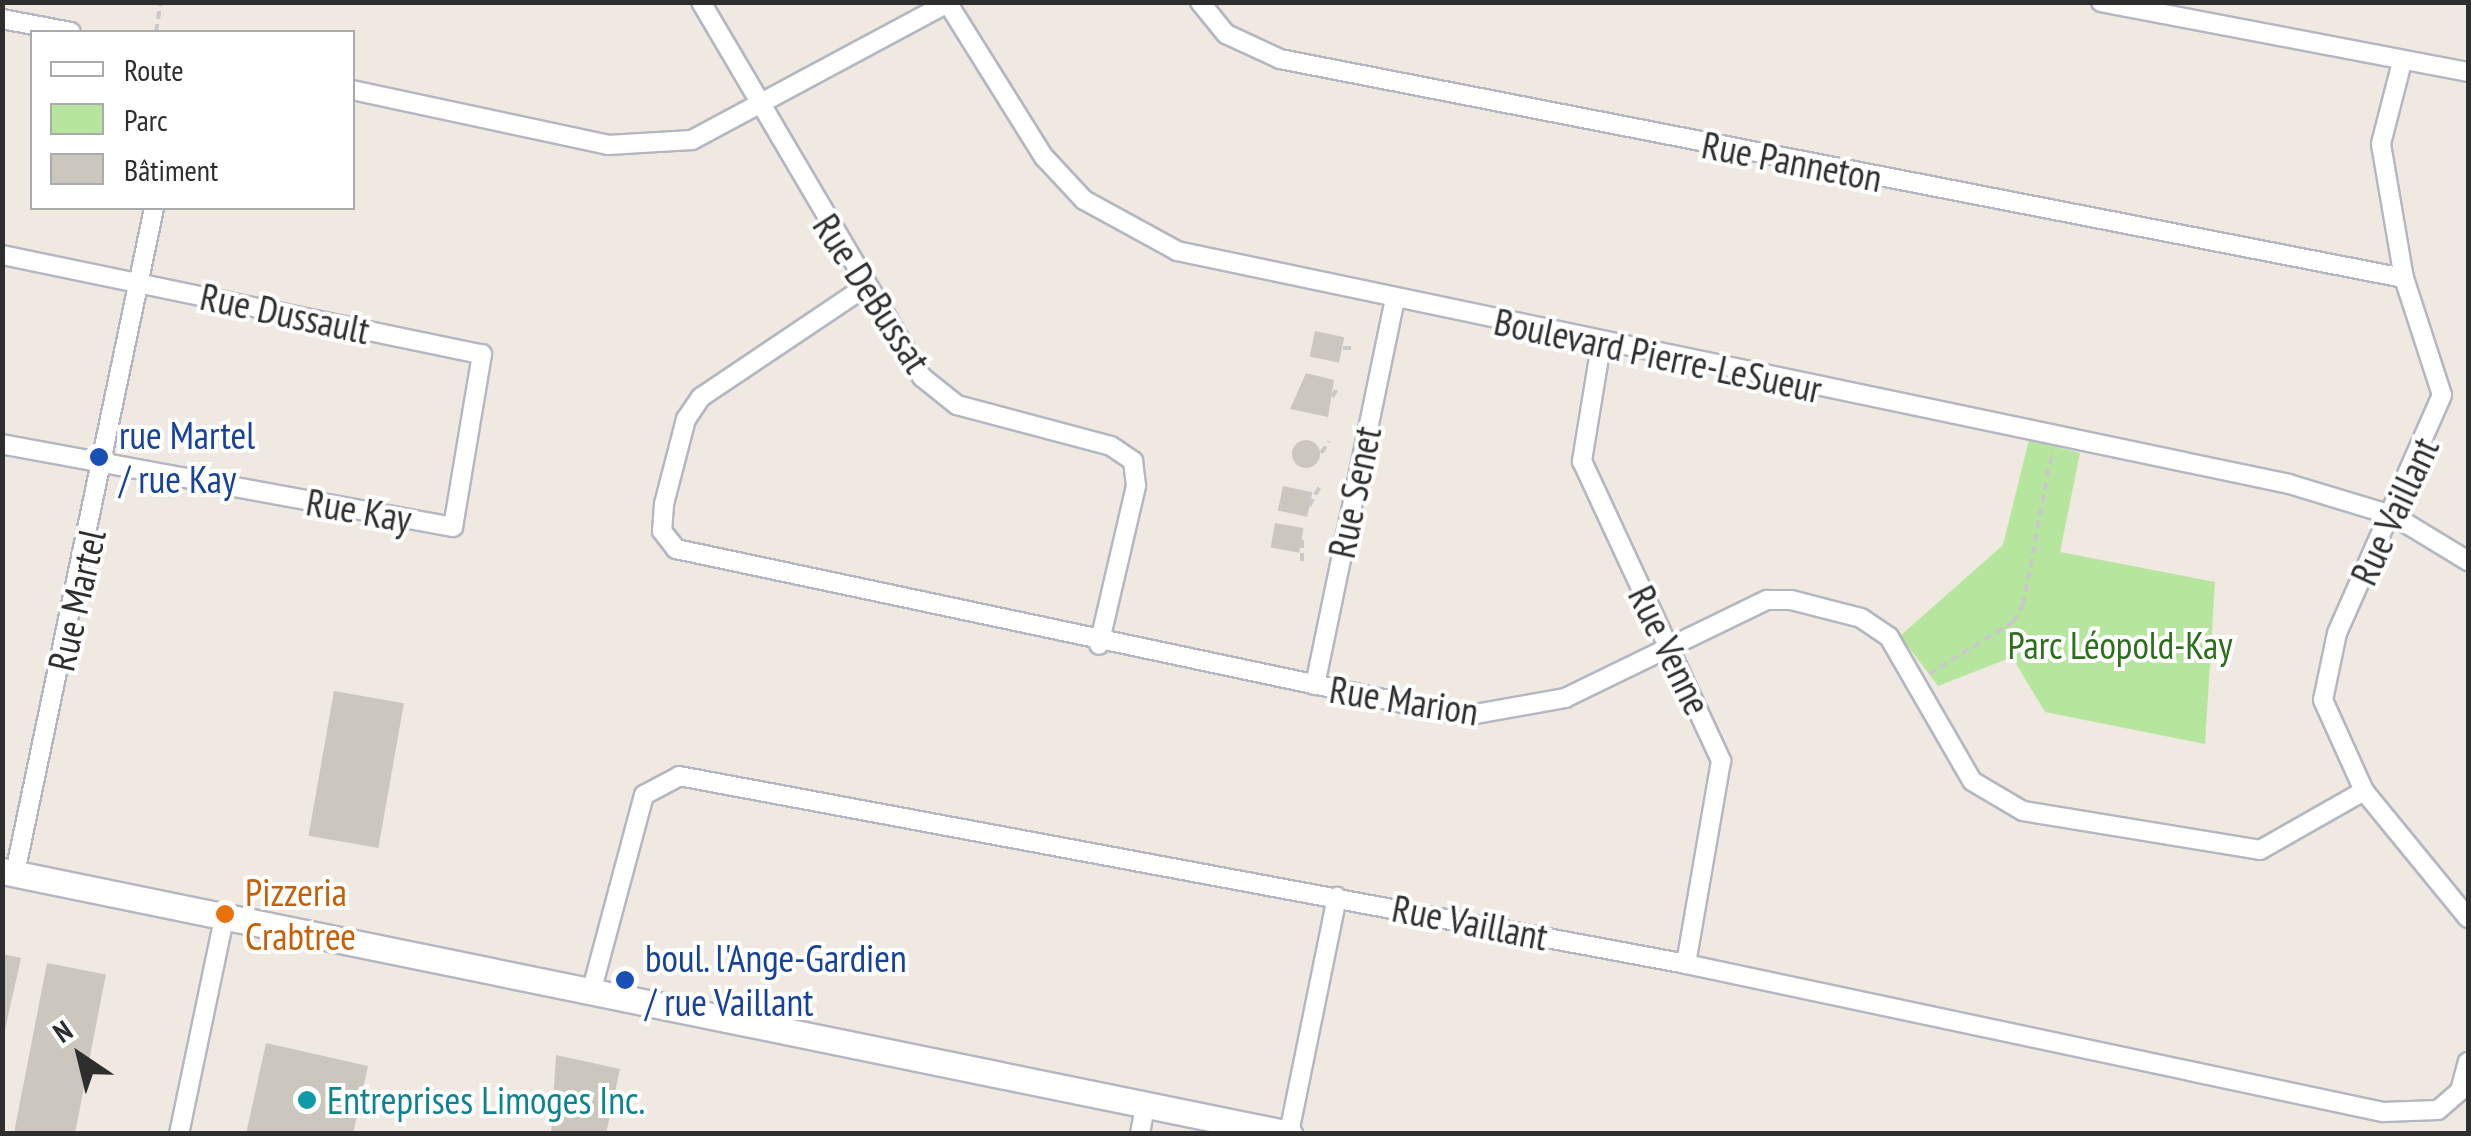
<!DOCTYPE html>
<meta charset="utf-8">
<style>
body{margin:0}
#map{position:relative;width:2471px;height:1136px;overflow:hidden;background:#efe9e1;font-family:"PT Sans Narrow",sans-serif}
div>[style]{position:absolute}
.green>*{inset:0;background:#b6e59e}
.building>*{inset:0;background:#cbc7bf;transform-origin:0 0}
.round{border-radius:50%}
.path>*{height:4px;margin-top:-2px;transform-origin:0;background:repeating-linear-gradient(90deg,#c9c9c9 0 8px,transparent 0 13px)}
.roads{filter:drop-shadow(2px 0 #b4b7c1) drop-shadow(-2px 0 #b4b7c1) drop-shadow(0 2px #b4b7c1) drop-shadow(0 -2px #b4b7c1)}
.street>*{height:18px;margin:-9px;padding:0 9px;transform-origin:9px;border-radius:9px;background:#fff}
.secondary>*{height:25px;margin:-12.5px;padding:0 12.5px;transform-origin:12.5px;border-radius:12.5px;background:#fff}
.dots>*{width:28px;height:28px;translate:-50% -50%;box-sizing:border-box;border:5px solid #fff;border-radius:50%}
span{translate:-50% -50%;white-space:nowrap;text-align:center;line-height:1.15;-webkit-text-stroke:8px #fff;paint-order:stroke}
.street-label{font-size:38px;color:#2e2e2e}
.transit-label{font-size:38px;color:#164399}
.left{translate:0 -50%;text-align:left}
.park-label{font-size:38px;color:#2c6e1b}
.food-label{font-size:38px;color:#c56008}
.culture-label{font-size:38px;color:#0d838f}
.frame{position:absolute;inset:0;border:5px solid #2e2e2e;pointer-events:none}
.legend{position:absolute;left:30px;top:30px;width:325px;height:180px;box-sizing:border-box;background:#fff;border:2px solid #ababab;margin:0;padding:12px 18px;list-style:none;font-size:30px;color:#2e2e2e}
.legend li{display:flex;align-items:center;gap:20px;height:50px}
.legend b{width:50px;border:2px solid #ababab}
.north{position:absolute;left:30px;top:1006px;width:100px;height:100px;-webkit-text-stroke:8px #fff;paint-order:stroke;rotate:325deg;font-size:28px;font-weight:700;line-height:40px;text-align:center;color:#2e2e2e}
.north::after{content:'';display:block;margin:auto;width:35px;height:45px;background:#2e2e2e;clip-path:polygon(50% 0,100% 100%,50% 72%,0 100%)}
</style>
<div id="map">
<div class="green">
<i style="clip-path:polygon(2029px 440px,2080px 453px,2060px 552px,2215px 582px,2205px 744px,2045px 712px,2012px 657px,1938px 686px,1900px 636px,2003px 545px)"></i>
</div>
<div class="building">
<i style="left:1315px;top:331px;width:30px;height:26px;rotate:12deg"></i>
<i style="clip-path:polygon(1306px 373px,1334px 380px,1328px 417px,1290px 409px)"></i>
<i class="round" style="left:1292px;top:440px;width:28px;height:28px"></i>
<i style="left:1283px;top:486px;width:30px;height:25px;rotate:12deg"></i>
<i style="left:1275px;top:523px;width:29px;height:25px;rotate:10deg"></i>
<i style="left:334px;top:691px;width:71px;height:147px;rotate:10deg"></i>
<i style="clip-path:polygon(2px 954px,21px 958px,4px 1034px,2px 1034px)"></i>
<i style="left:47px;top:963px;width:60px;height:175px;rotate:11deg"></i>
<i style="clip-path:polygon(266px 1043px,368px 1066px,353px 1134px,246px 1134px)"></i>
<i style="clip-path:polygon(556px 1055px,620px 1069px,606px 1134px,551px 1134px)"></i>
</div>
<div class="path">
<i style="left:156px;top:32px;width:30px;rotate:-81deg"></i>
<i style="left:1343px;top:348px;width:12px"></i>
<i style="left:1332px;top:397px;width:13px;rotate:-58deg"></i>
<i style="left:1321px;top:453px;width:14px;rotate:-54deg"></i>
<i style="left:1309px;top:506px;width:21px;rotate:-61deg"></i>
<i style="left:1302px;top:540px;width:21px;rotate:90deg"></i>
<i style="left:1929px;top:674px;width:99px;rotate:-31.8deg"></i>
<i style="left:2013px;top:622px;width:20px;rotate:-60deg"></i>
<i style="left:2023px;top:605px;width:157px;rotate:-79.3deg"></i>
</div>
<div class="roads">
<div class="street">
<i style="left:701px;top:2px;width:435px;rotate:59.5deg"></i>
<i style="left:922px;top:377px;width:45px;rotate:38.7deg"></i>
<i style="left:957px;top:405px;width:159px;rotate:14.9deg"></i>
<i style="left:1111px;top:446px;width:27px;rotate:34deg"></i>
<i style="left:1133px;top:461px;width:25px;rotate:83deg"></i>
<i style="left:1136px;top:486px;width:163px;rotate:103.1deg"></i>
<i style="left:947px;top:2px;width:183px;rotate:58deg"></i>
<i style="left:1044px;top:157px;width:59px;rotate:47.1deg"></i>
<i style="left:1084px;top:200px;width:106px;rotate:28.7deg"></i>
<i style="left:1177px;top:251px;width:1136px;rotate:11.83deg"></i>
<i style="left:2289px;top:484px;width:110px;rotate:16.9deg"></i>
<i style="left:2394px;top:516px;width:87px;rotate:31.3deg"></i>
<i style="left:1200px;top:2px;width:41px;rotate:50.9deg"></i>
<i style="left:1226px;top:34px;width:60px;rotate:24.8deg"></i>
<i style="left:1280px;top:59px;width:1145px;rotate:11.03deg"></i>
<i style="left:2101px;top:2px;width:374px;rotate:10.8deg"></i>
<i style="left:2px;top:19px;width:70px;rotate:10.7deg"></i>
<i style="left:2402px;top:62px;width:85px;rotate:104.4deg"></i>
<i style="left:2381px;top:144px;width:136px;rotate:80.3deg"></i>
<i style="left:2404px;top:278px;width:123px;rotate:72deg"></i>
<i style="left:2442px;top:395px;width:260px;rotate:113.8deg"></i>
<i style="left:2337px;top:633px;width:68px;rotate:101.8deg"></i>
<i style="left:2323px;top:700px;width:100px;rotate:65.7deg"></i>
<i style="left:2364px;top:791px;width:164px;rotate:50.7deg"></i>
<i style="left:352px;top:90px;width:262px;rotate:12.1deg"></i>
<i style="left:608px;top:145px;width:84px;rotate:-3.4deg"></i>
<i style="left:692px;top:140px;width:292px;rotate:-28.2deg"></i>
<i style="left:2px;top:255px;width:490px;rotate:11.7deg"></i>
<i style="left:482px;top:354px;width:175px;rotate:99.5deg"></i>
<i style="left:453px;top:527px;width:459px;rotate:-169.6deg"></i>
<i style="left:865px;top:287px;width:197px;rotate:146.1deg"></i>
<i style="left:701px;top:397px;width:27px;rotate:124deg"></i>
<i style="left:686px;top:419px;width:88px;rotate:104.5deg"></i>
<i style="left:664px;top:504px;width:27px;rotate:94deg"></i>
<i style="left:662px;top:531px;width:23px;rotate:52deg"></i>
<i style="left:676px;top:549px;width:806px;rotate:11.97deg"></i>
<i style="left:1464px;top:716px;width:103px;rotate:-10.1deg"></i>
<i style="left:1565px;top:698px;width:225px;rotate:-25.9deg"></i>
<i style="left:1767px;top:600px;width:24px"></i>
<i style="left:1791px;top:600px;width:72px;rotate:14.4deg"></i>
<i style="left:1861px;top:618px;width:34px;rotate:34deg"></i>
<i style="left:1889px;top:637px;width:166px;rotate:60deg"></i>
<i style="left:1972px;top:781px;width:59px;rotate:30.5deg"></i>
<i style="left:2023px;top:811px;width:240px;rotate:9.3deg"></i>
<i style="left:2260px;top:850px;width:120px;rotate:-29.6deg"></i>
<i style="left:1601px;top:345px;width:118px;rotate:99.3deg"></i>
<i style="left:1582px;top:461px;width:331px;rotate:65.1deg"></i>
<i style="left:1721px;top:761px;width:206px;rotate:99.8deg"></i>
<i style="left:1315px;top:685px;width:394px;rotate:-78.3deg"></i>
<i style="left:15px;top:873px;width:679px;rotate:-78.19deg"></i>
<i style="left:592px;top:989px;width:201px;rotate:-75deg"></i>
<i style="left:644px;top:795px;width:40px;rotate:-28deg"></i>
<i style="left:679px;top:776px;width:1024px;rotate:10.57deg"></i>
<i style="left:1686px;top:964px;width:713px;rotate:11.99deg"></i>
<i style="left:2383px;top:1112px;width:55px;rotate:-2.1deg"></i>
<i style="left:2438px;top:1110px;width:29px;rotate:-41deg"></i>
<i style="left:2460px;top:1091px;width:30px;rotate:-75deg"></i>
<i style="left:1289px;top:1133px;width:241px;rotate:-78.5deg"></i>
<i style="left:179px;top:1134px;width:225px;rotate:-78.2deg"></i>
<i style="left:1140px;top:1134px;width:28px;rotate:-80deg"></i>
</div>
<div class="secondary">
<i style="left:2px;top:871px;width:1314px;rotate:11.55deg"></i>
</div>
</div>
<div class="dots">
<i style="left:99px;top:457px;background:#1a4fb4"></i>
<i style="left:225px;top:914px;background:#e8710a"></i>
<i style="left:625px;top:980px;background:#1a4fb4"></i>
<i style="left:307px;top:1100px;background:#0f9aa8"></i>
</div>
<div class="street-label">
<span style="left:1792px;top:161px;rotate:11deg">Rue Panneton</span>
<span style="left:872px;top:293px;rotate:57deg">Rue DeBussat</span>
<span style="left:285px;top:313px;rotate:12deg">Rue Dussault</span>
<span style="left:1658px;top:355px;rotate:12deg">Boulevard Pierre-LeSueur</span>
<span style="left:1354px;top:492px;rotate:-78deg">Rue Senet</span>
<span style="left:359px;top:510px;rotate:10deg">Rue Kay</span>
<span style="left:2394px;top:511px;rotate:-65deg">Rue Vaillant</span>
<span style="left:76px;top:600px;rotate:-77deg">Rue Martel</span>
<span style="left:1670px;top:650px;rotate:64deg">Rue Venne</span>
<span style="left:1404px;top:700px;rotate:9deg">Rue Marion</span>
<span style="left:1470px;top:922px;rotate:11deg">Rue Vaillant</span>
</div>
<div class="transit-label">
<span class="left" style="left:119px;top:457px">rue Martel<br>/ rue Kay</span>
<span class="left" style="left:645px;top:980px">boul. l'Ange-Gardien<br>/ rue Vaillant</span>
</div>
<div class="park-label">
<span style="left:2120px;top:645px">Parc Léopold-Kay</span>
</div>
<div class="food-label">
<span class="left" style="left:245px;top:914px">Pizzeria<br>Crabtree</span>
</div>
<div class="culture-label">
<span class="left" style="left:327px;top:1100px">Entreprises Limoges Inc.</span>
</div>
<div class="frame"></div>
<ul class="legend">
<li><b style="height:12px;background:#fff"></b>Route</li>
<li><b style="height:28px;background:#b6e59e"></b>Parc</li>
<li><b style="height:28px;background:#cbc7bf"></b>Bâtiment</li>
</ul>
<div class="north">N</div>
</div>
